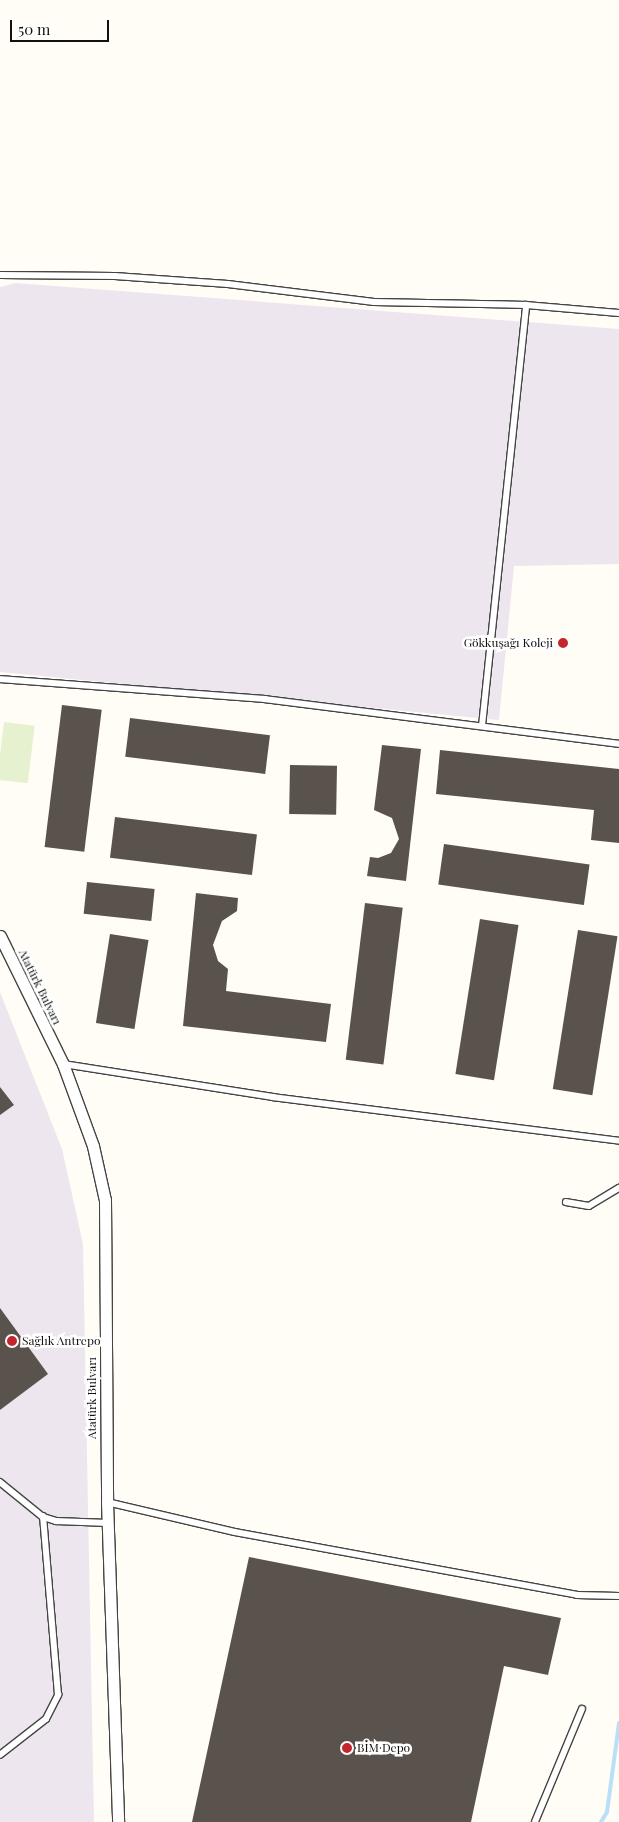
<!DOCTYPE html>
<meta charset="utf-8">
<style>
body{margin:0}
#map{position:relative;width:619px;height:1822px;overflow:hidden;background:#fffdf5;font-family:"Playfair Display",serif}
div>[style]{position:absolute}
.industrial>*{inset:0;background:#eee6ef}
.pitch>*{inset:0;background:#e6f2cf;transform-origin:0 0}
.stream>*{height:4px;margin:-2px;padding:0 2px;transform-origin:2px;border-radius:2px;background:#b9e0f7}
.building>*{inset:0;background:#5a524d;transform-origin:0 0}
.roads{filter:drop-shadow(1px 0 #444) drop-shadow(-1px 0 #444) drop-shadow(0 1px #444) drop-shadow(0 -1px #444)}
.service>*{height:5.5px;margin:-2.75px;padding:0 2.75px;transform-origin:2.75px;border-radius:2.75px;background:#fff}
.minor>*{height:11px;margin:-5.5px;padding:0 5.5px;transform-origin:5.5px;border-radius:5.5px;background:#fff}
.dots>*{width:14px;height:14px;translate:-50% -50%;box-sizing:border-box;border:2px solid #fff;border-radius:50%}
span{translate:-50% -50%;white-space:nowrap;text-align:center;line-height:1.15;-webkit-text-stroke:5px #fff;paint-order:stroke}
.poi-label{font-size:12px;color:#111}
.right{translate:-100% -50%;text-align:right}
.left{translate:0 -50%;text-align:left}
.street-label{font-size:12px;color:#111}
.scale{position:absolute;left:10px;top:20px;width:99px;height:22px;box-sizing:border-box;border:2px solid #111;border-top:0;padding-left:6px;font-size:15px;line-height:18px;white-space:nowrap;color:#111;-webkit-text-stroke:4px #fff;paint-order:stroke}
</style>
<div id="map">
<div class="industrial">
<i style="clip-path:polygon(15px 283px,619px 329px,619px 564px,514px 566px,499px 720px,0 672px,0 287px)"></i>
<i style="clip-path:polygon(0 992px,62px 1149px,83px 1244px,94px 1822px,0 1822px)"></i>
</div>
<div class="pitch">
<i style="left:4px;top:722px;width:31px;height:58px;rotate:7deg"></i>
</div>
<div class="stream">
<i style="left:601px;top:1822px;width:12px;rotate:-59deg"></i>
<i style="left:607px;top:1812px;width:90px;rotate:-82.3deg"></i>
</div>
<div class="building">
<i style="left:62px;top:705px;width:40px;height:143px;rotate:7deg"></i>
<i style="left:130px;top:718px;width:141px;height:39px;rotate:7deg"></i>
<i style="clip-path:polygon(382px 745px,421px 749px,406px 881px,367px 876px,370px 857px,378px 858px,391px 853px,399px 839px,392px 818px,374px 810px)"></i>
<i style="clip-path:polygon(440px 750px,619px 769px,619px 843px,591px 840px,594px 810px,436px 794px)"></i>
<i style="left:290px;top:765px;width:47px;height:49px;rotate:1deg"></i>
<i style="left:115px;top:817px;width:143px;height:41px;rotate:7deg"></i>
<i style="left:444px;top:844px;width:147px;height:41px;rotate:8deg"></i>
<i style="left:87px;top:882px;width:68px;height:32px;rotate:6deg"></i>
<i style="clip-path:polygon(196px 893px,238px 898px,237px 911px,222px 921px,213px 945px,218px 961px,228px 969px,226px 991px,331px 1004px,326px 1042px,183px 1026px)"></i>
<i style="left:365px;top:903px;width:38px;height:158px;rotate:7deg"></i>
<i style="left:480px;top:919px;width:39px;height:157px;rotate:9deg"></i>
<i style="left:578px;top:930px;width:40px;height:161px;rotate:9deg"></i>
<i style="left:110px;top:934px;width:39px;height:90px;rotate:9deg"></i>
<i style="clip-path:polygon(0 1087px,14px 1105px,0 1115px)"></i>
<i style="clip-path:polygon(0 1308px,48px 1374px,0 1410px)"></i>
<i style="clip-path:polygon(249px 1557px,561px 1618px,548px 1675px,504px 1666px,471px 1822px,192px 1822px)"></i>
</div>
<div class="roads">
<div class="service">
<i style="left:0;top:275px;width:115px;rotate:0.5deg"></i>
<i style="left:115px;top:276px;width:113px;rotate:4deg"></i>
<i style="left:228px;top:284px;width:147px;rotate:7deg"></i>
<i style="left:374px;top:302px;width:152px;rotate:1.1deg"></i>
<i style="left:526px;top:305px;width:93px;rotate:4.9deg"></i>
<i style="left:0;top:679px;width:266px;rotate:4.3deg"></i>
<i style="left:265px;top:699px;width:357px;rotate:7.2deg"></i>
<i style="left:482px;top:726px;width:423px;rotate:-84deg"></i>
<i style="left:63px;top:1064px;width:213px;rotate:8.9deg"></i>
<i style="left:273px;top:1097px;width:349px;rotate:7.2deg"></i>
<i style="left:566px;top:1202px;width:23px;rotate:10deg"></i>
<i style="left:589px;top:1206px;width:35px;rotate:-31deg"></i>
<i style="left:0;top:1482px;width:55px;rotate:39.1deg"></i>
<i style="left:43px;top:1517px;width:14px;rotate:17deg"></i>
<i style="left:56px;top:1521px;width:52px;rotate:2.2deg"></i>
<i style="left:107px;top:1502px;width:131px;rotate:13.2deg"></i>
<i style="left:235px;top:1532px;width:348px;rotate:10.4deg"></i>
<i style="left:577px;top:1595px;width:42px;rotate:1.4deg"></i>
<i style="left:0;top:1755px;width:58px;rotate:-38deg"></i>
<i style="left:46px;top:1719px;width:27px;rotate:-63deg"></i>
<i style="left:58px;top:1695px;width:179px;rotate:-94.8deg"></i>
<i style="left:535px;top:1822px;width:122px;rotate:-67.4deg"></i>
</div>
<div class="minor">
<i style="left:0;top:936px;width:143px;rotate:63.8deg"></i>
<i style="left:63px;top:1064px;width:87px;rotate:69.9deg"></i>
<i style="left:93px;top:1146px;width:55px;rotate:77.5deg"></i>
<i style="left:105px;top:1200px;width:302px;rotate:89.6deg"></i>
<i style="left:107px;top:1502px;width:320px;rotate:88deg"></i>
</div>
</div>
<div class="dots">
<i style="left:563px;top:643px;background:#c4262e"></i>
<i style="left:12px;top:1341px;background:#c4262e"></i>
<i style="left:347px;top:1748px;background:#c4262e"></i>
</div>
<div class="poi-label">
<span class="right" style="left:553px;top:643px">Gökkuşağı Koleji</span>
<span class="left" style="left:22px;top:1341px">Sağlık Antrepo</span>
<span class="left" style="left:357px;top:1748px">BİM Depo</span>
</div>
<div class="street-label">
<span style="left:40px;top:987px;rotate:64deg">Atatürk Bulvarı</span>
<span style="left:92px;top:1398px;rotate:-90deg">Atatürk Bulvarı</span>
</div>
<div class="scale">50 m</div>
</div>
